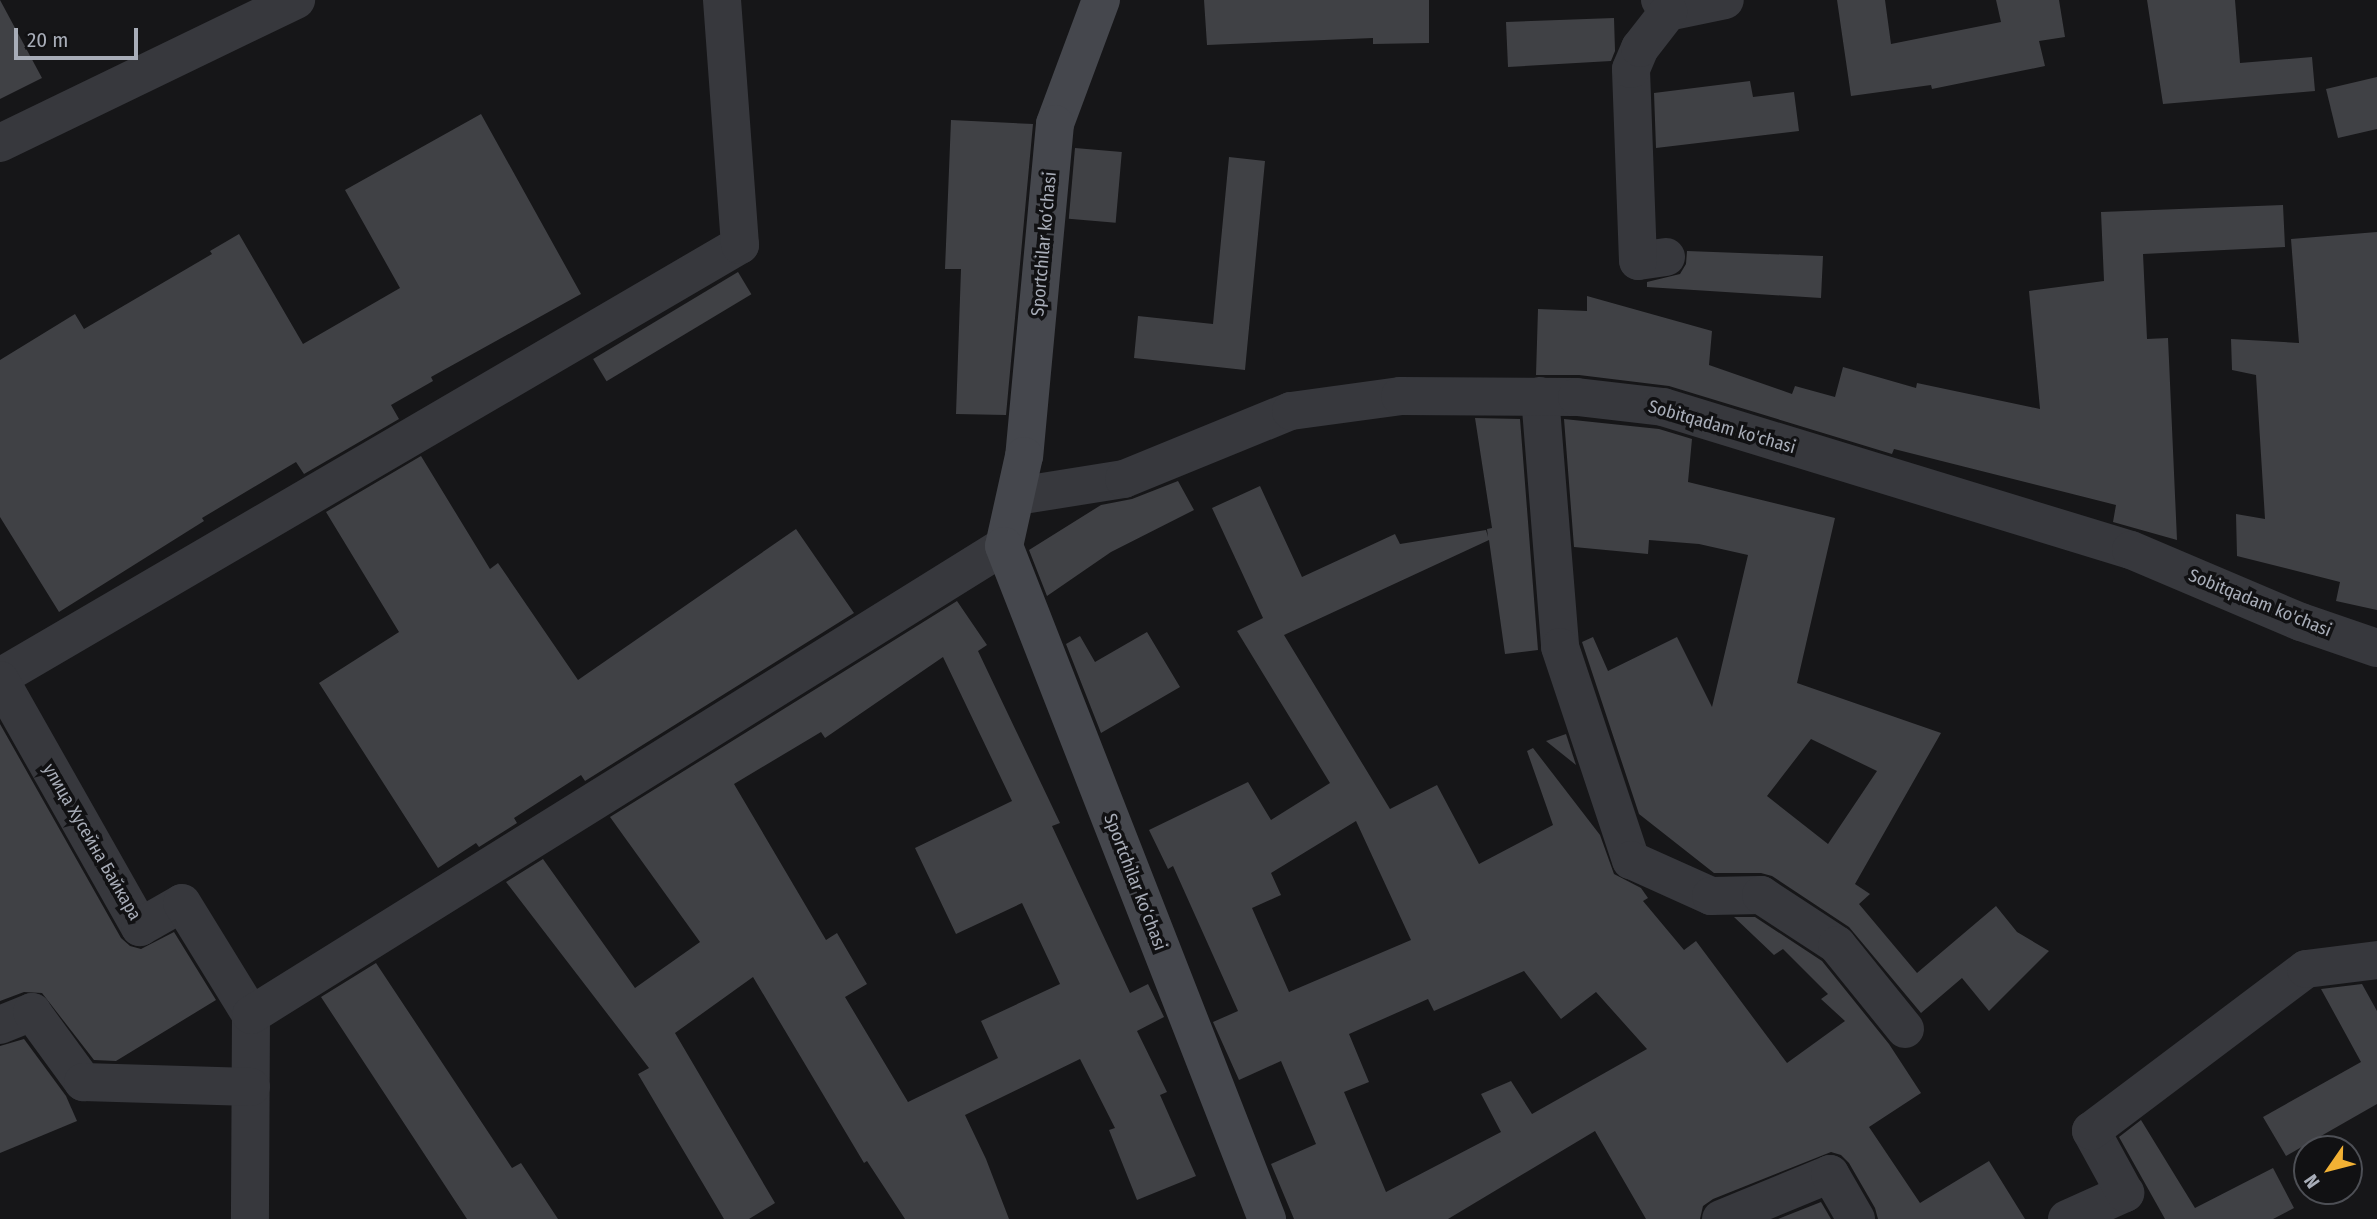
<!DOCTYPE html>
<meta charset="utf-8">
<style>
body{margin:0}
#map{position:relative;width:2377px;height:1219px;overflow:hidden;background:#161618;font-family:"Fira Sans Condensed",sans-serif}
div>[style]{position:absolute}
.building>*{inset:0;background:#404145;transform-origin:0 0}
.street>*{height:38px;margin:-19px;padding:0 19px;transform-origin:19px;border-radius:19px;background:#37383d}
.secondary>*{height:38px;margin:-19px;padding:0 19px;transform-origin:19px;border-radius:19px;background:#45474d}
span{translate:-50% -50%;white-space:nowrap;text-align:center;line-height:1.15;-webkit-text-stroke:7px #111113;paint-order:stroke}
.street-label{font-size:18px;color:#a8adb8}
.north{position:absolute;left:2293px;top:1135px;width:70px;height:70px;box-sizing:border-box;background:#111113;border:2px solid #4d4f55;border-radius:50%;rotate:235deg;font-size:19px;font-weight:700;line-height:28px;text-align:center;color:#a8adb8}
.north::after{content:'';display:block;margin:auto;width:24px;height:32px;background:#f2b134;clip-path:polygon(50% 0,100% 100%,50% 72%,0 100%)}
.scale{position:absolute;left:14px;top:28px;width:124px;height:32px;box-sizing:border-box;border:4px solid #a8adb8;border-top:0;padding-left:9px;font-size:21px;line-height:24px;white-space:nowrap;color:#a8adb8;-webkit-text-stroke:5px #111113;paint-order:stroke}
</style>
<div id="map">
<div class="building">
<i style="clip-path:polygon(0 0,42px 78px,0 99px)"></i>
<i style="clip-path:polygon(1204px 0,1429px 0,1429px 43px,1373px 44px,1373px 38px,1207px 45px)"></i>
<i style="clip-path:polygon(1837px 0,1885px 0,1891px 44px,2001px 22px,1996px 0,2059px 0,2065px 37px,2039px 41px,2045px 66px,1932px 89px,1931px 85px,1851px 96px)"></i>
<i style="clip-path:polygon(2147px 0,2235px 0,2240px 63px,2312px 57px,2315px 91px,2163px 104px)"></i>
<i style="clip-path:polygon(1614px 18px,1615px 51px,1611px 61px,1508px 67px,1506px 22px)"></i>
<i style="clip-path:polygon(2377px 77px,2377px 129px,2338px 138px,2326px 89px)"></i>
<i style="clip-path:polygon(1750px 81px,1753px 97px,1794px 92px,1799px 131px,1656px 148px,1654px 93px)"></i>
<i style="clip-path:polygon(481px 114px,581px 294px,431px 377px,433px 381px,391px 405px,399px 419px,304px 474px,296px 462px,202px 518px,204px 521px,59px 612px,0 517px,0 360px,75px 314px,84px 329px,212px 254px,210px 251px,239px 234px,303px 344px,400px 288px,345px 190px)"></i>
<i style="clip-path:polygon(951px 120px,1033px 124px,1006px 415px,956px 414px,961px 269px,945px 269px)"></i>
<i style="left:1075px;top:148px;width:47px;height:71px;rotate:5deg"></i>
<i style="clip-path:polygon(1229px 157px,1265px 161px,1245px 370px,1134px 358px,1138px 316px,1213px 324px)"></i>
<i style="clip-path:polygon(2283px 205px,2285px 247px,2143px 254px,2147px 339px,2168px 338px,2177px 540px,2113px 522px,2116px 505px,1894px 449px,1892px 454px,1669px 386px,1579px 375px,1536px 375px,1538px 309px,1587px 311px,1587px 296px,1712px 331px,1709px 365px,1792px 394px,1795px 386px,1835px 397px,1843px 367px,1916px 388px,1917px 383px,2040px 409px,2029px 291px,2104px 281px,2101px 212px)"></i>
<i style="clip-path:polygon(2377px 232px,2377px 610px,2336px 601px,2340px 582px,2237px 556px,2236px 514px,2265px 519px,2256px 375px,2232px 370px,2231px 339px,2299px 343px,2291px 239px)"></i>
<i style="clip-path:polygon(1687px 251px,1823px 256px,1821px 298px,1647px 287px,1647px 282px,1680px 274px,1686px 264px)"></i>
<i style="left:738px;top:272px;width:26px;height:169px;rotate:59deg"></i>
<i style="clip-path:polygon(evenodd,1475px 418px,1520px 419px,1538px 650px,1505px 654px,1489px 540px,1284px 635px,1390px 809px,1437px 785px,1479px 864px,1553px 825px,1527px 751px,1533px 748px,1600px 835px,1614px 874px,1641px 888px,1648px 898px,1643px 901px,1684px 950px,1696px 941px,1787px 1063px,1845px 1021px,1821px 999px,1828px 994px,1783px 949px,1774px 955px,1734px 917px,1755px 917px,1822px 961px,1889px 1044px,1921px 1093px,1869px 1127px,1920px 1203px,1989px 1161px,2025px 1219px,1878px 1219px,1875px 1208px,1849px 1163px,1841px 1155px,1831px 1152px,1713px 1199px,1703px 1206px,1700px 1219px,1646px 1219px,1595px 1131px,1448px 1219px,1294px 1219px,1271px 1164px,1316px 1144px,1281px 1061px,1239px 1080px,1213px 1022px,1238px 1011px,1173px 866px,1168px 869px,1149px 830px,1248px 782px,1271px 820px,1330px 783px,1237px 631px,1263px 618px,1212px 508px,1260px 486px,1302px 577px,1395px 534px,1400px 544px,1486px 530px,1488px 537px,1487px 529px,1492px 528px,1475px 418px,1356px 821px,1411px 940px,1289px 992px,1252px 908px,1281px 895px,1271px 873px,1356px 821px,1475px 418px,1524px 971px,1561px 1019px,1596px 992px,1647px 1049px,1532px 1114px,1511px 1081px,1481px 1094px,1501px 1132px,1386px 1192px,1344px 1092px,1369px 1082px,1349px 1034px,1428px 999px,1434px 1011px,1524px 971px)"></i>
<i style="clip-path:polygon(evenodd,1564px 419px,1659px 429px,1692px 439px,1688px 482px,1835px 518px,1797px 683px,1941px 733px,1855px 884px,1870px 894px,1859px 904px,1917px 973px,1996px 906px,2017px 932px,2049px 951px,1989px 1011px,1962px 978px,1921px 1013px,1849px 927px,1772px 876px,1761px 873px,1714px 873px,1639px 814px,1582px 642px,1593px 637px,1608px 671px,1677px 637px,1712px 707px,1748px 555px,1699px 544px,1649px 540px,1648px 554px,1574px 547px,1564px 419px,1811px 739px,1877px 771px,1828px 844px,1767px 796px,1811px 739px)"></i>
<i style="clip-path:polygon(421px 456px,490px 569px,498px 563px,578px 680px,796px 529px,854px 613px,585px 781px,581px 775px,514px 818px,517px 823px,479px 847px,476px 843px,438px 868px,319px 683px,399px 632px,326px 512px)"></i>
<i style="clip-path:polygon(1178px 481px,1194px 510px,1111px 552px,1047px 596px,1029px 550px,1101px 505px,1132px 499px)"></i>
<i style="clip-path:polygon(evenodd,957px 601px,987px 645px,978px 651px,1060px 823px,1052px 826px,1130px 993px,1148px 984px,1164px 1017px,1137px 1031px,1167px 1092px,1160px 1095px,1196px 1176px,1137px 1200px,1109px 1130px,1115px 1128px,1080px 1059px,965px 1115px,986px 1159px,1009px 1219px,905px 1219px,867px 1161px,864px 1163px,753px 977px,675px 1033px,775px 1203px,749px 1219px,724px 1219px,638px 1074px,649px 1068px,506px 882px,543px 859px,635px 988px,700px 942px,610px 817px,957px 601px,943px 657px,1012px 801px,915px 848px,956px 934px,1022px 903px,1060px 984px,981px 1021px,998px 1058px,908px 1102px,845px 997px,867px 984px,837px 933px,826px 940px,734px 784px,821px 732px,825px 738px,943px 657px)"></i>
<i style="clip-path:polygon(1147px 632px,1180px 687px,1101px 733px,1066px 644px,1080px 636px,1095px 662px)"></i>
<i style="clip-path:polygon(0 724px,121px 938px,130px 946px,141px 949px,174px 932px,216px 1000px,116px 1061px,94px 1060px,42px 993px,24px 992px,0 1001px)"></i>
<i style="clip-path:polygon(1566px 734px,1576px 765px,1546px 741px)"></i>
<i style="clip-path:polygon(376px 963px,512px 1168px,521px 1163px,558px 1219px,467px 1219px,321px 997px)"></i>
<i style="clip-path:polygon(2362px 984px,2377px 1011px,2377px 1104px,2286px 1156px,2263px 1117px,2361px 1062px,2321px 989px)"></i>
<i style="clip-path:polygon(24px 1039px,66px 1096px,77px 1121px,0 1153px,0 1046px)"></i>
<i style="clip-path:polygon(2141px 1120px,2195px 1208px,2273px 1168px,2294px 1208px,2273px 1219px,2165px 1219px,2119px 1137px)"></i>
<i style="clip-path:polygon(1821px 1202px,1831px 1219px,1778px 1219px)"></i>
</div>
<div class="street">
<i style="left:1660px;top:0;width:14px;rotate:56deg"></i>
<i style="left:1668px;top:12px;width:58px;rotate:-11.9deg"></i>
<i style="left:0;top:143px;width:329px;rotate:-25.8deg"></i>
<i style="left:1666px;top:257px;width:28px;rotate:172deg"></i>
<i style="left:1638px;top:261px;width:192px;rotate:-92.1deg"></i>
<i style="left:1631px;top:69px;width:23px;rotate:-67deg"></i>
<i style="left:1640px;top:48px;width:46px;rotate:-52.1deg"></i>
<i style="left:1540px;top:396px;width:252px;rotate:85.4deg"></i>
<i style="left:1560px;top:647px;width:225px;rotate:71.6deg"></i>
<i style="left:1631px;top:860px;width:88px;rotate:24.2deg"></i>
<i style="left:1711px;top:896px;width:50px;rotate:-1.1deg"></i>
<i style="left:1761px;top:895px;width:91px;rotate:33.3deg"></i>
<i style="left:1837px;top:945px;width:108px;rotate:51deg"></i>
<i style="left:1017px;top:496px;width:108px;rotate:-9deg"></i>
<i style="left:1124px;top:479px;width:180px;rotate:-22.2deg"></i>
<i style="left:1291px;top:411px;width:110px;rotate:-7.8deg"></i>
<i style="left:1400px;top:396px;width:177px;rotate:0.3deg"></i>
<i style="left:1577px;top:397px;width:87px;rotate:6.6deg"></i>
<i style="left:1663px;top:407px;width:489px;rotate:17deg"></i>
<i style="left:2131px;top:550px;width:185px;rotate:23deg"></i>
<i style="left:2301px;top:622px;width:80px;rotate:18.9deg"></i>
<i style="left:0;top:677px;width:857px;rotate:-30.28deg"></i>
<i style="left:740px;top:245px;width:246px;rotate:-94.2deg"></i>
<i style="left:0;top:680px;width:284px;rotate:60.5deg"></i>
<i style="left:140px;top:927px;width:48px;rotate:-29.7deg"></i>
<i style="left:182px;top:903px;width:132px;rotate:58.4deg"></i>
<i style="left:251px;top:1015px;width:204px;rotate:90.3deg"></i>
<i style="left:251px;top:1015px;width:887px;rotate:-31.92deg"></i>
<i style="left:0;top:1025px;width:35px;rotate:-22deg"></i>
<i style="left:32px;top:1012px;width:87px;rotate:53.9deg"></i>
<i style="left:83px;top:1082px;width:168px;rotate:1.7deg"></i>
<i style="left:1721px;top:1219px;width:118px;rotate:-22.4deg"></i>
<i style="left:1830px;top:1174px;width:52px;rotate:60deg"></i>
<i style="left:2067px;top:1219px;width:64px;rotate:-24.1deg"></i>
<i style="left:2125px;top:1193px;width:71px;rotate:-118.7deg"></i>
<i style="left:2091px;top:1131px;width:269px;rotate:-37deg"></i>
<i style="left:2306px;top:969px;width:72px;rotate:-7.2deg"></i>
</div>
<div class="secondary">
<i style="left:1101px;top:0;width:132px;rotate:110.4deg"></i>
<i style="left:1055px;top:124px;width:333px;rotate:95.3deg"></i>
<i style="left:1024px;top:456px;width:92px;rotate:102.5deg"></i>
<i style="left:1004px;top:546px;width:723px;rotate:68.66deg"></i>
</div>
<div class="street-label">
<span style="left:1044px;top:244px;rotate:-85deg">Sportchilar ko‘chasi</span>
<span style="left:1722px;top:427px;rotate:16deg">Sobitqadam ko'chasi</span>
<span style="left:2260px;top:603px;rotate:22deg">Sobitqadam ko'chasi</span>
<span style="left:92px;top:842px;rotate:60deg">улица Хусейна Байкара</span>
<span style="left:1135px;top:882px;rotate:69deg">Sportchilar ko‘chasi</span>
</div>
<div class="north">N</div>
<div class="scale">20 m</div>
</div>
